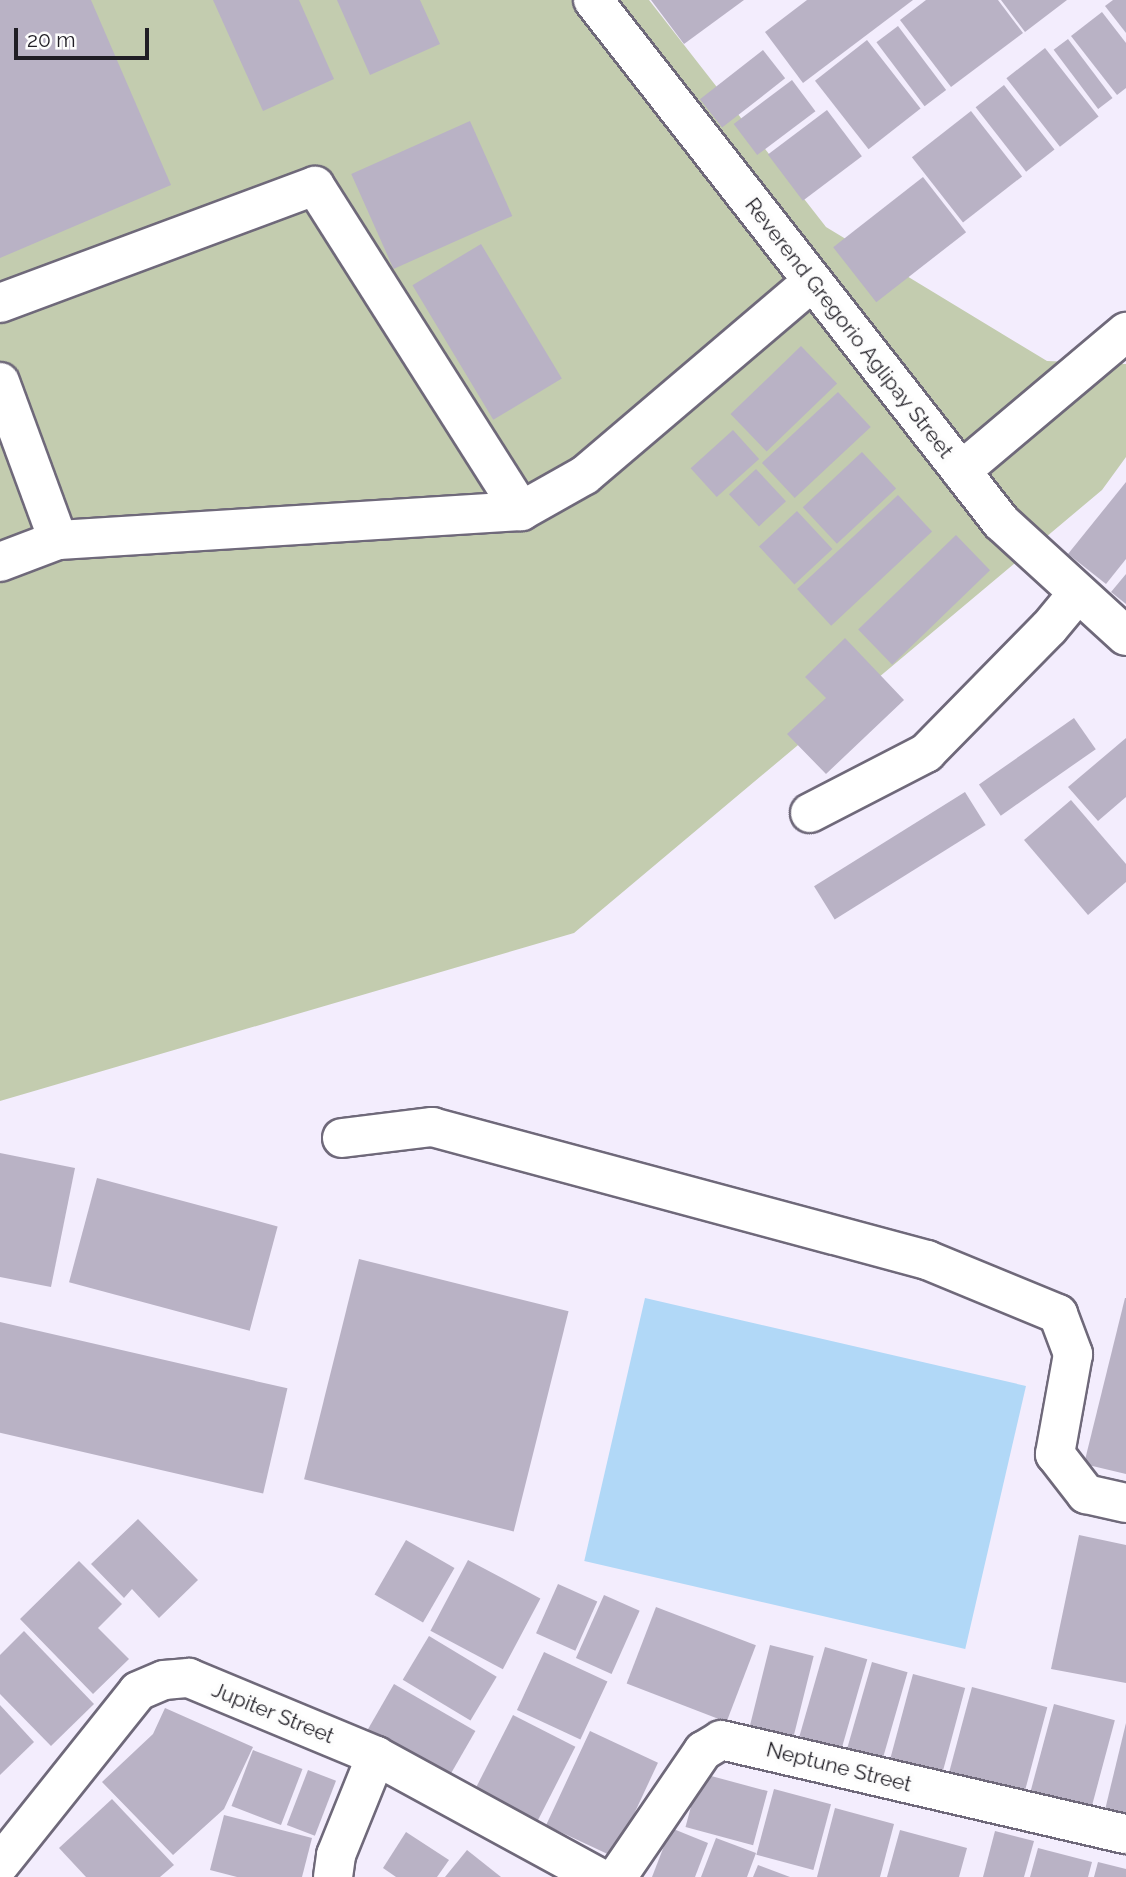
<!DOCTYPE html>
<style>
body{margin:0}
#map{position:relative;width:1126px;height:1877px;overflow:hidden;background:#f3edfd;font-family:Raleway,sans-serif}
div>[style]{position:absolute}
.green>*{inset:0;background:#c3ccaf}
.water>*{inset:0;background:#b1d8f7;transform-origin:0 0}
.building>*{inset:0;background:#b9b2c5;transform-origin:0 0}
.roads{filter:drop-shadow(2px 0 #6f697a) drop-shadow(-2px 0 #6f697a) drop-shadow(0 2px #6f697a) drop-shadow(0 -2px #6f697a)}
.minor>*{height:38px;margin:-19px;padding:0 19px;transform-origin:19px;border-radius:19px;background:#fff}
span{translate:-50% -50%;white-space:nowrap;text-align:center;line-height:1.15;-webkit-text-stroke:7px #fdfdfd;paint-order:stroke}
.street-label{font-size:21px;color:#201e25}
.scale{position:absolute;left:14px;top:28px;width:135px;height:32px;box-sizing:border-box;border:4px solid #201e25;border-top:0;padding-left:9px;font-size:21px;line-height:24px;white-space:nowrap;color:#201e25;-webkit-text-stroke:5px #fdfdfd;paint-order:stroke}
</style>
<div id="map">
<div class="green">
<i style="clip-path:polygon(0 0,649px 0,826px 227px,1047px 361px,1126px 364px,1126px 457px,1102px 490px,574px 933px,0 1101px)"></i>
</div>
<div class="water">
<i style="left:645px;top:1298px;width:391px;height:270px;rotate:13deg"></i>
</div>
<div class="building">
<i style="clip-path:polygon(0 0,91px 0,171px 185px,0 258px)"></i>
<i style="clip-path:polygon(213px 0,299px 0,334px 79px,263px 111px)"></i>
<i style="clip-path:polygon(337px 0,420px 0,440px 44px,370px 75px)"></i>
<i style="clip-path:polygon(651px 0,744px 0,684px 44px)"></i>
<i style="clip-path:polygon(807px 0,913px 0,803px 83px,765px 32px)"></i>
<i style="clip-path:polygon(926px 0,998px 0,1023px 33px,951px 87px,900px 20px)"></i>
<i style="clip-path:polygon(1001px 0,1067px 0,1025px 32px)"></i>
<i style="clip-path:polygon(1113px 0,1126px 0,1126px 33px,1105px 6px)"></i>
<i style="clip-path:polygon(1102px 12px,1126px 43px,1126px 88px,1117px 95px,1071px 36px)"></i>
<i style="left:898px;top:26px;width:80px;height:27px;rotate:53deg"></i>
<i style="left:1068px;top:39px;width:74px;height:18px;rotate:53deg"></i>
<i style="left:867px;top:40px;width:87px;height:66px;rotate:52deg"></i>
<i style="left:1045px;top:48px;width:87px;height:49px;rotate:52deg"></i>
<i style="left:763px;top:50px;width:36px;height:80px;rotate:52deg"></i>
<i style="left:792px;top:80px;width:39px;height:73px;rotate:53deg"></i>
<i style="left:1004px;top:85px;width:82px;height:36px;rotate:52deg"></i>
<i style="left:827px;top:110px;width:58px;height:74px;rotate:53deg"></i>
<i style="left:971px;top:111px;width:83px;height:75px;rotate:52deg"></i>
<i style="left:470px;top:121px;width:104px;height:130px;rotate:66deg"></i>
<i style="left:923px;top:177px;width:70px;height:114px;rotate:52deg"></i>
<i style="left:481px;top:244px;width:157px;height:80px;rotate:59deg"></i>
<i style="left:801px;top:346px;width:52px;height:98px;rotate:46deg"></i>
<i style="left:838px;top:392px;width:48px;height:104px;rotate:47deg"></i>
<i style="left:733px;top:430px;width:39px;height:57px;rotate:48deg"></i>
<i style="left:862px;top:452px;width:50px;height:81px;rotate:47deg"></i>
<i style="left:756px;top:469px;width:44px;height:37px;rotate:47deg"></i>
<i style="clip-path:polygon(1126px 482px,1126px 559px,1106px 584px,1068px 554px)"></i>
<i style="left:898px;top:495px;width:50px;height:138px;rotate:47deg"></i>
<i style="left:797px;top:511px;width:52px;height:52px;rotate:47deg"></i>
<i style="left:956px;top:535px;width:49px;height:136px;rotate:46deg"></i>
<i style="clip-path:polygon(1126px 574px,1126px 604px,1111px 592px)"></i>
<i style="clip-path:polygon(845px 638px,904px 700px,826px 774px,787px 734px,826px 698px,805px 677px)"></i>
<i style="left:1074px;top:718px;width:38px;height:116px;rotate:55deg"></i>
<i style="clip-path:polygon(1126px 738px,1126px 797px,1098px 821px,1068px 787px)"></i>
<i style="left:965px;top:792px;width:39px;height:178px;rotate:58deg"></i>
<i style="clip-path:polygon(1071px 800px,1126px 864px,1126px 882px,1088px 915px,1024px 840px)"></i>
<i style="clip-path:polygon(0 1153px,75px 1168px,51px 1287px,0 1277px)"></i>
<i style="left:97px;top:1178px;width:187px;height:108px;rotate:15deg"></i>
<i style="left:359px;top:1259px;width:216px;height:227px;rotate:14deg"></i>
<i style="clip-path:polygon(1125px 1298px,1126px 1298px,1126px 1474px,1084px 1464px)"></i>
<i style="left:0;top:1322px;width:295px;height:108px;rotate:13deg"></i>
<i style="clip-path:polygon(138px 1519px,198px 1580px,159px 1618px,132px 1589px,124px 1598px,91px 1564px)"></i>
<i style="clip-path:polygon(1079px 1535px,1126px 1545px,1126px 1683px,1051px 1669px)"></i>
<i style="left:406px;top:1540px;width:56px;height:63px;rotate:30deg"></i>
<i style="left:468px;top:1560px;width:82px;height:80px;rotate:28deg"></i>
<i style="clip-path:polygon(79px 1561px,122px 1604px,98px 1628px,129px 1659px,93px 1694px,20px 1619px)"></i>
<i style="left:558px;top:1584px;width:43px;height:54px;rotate:24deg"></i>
<i style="left:604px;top:1595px;width:39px;height:69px;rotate:24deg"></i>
<i style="left:656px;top:1607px;width:107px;height:82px;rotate:21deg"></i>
<i style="clip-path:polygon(24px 1631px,94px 1704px,51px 1746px,0 1694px,0 1655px)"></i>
<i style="left:429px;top:1636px;width:79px;height:51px;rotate:31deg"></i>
<i style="left:770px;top:1645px;width:45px;height:95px;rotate:14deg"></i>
<i style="left:825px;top:1647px;width:44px;height:93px;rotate:16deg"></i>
<i style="left:544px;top:1652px;width:70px;height:64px;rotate:25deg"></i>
<i style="left:872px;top:1662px;width:37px;height:94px;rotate:16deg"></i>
<i style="left:913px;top:1674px;width:54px;height:101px;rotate:15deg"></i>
<i style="left:394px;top:1684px;width:94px;height:55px;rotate:30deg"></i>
<i style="left:972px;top:1687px;width:78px;height:105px;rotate:15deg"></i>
<i style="left:1054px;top:1704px;width:63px;height:100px;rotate:15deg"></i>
<i style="clip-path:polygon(0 1705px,34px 1742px,0 1775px)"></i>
<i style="clip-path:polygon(165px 1708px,253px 1747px,224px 1809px,173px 1855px,102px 1782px,153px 1734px)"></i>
<i style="left:513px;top:1715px;width:70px;height:85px;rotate:27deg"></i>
<i style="clip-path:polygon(1126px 1723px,1126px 1819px,1104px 1814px)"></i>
<i style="left:590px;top:1731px;width:75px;height:104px;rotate:25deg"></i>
<i style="left:253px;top:1750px;width:53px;height:60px;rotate:21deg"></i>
<i style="left:308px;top:1770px;width:30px;height:59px;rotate:21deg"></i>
<i style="left:700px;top:1773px;width:70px;height:56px;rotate:15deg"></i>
<i style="left:774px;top:1789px;width:59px;height:68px;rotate:15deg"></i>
<i style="clip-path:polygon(112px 1799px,174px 1865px,160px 1877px,86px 1877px,59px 1848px)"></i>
<i style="clip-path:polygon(835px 1808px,894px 1824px,880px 1877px,817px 1877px)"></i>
<i style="clip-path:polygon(224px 1815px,312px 1838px,302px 1877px,237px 1877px,210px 1870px)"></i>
<i style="clip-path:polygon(671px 1828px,708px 1843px,695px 1877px,652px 1877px)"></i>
<i style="clip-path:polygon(900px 1830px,967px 1848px,959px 1877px,887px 1877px)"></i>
<i style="clip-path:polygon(995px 1831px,1034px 1841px,1024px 1877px,983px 1877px)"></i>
<i style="clip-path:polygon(406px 1832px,449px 1860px,437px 1877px,396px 1877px,383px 1868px)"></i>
<i style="clip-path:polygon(716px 1838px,756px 1853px,747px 1877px,701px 1877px)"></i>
<i style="clip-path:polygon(1038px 1848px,1092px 1862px,1088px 1877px,1030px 1877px)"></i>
<i style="clip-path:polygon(467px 1850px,501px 1877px,445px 1877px)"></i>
<i style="clip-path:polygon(1098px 1862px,1126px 1869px,1126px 1877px,1094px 1877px)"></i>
<i style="clip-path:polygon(758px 1865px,790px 1877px,753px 1877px)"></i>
</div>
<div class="roads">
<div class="minor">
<i style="left:593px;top:0;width:663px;rotate:51.99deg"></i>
<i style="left:1001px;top:522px;width:169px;rotate:42.4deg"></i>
<i style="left:0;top:303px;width:336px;rotate:-20.4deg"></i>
<i style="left:315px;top:186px;width:385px;rotate:57.6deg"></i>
<i style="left:0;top:382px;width:168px;rotate:69.8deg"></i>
<i style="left:58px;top:540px;width:464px;rotate:-3.6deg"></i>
<i style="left:521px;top:511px;width:73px;rotate:-29.4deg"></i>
<i style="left:585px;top:475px;width:298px;rotate:-40.4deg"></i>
<i style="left:961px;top:471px;width:216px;rotate:-40.1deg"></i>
<i style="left:0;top:562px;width:62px;rotate:-20.8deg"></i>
<i style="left:810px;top:813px;width:131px;rotate:-27.3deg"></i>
<i style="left:926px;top:753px;width:175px;rotate:-45.5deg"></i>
<i style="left:1049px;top:628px;width:45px;rotate:-50.4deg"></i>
<i style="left:342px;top:1138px;width:91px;rotate:-7deg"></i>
<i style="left:432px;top:1127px;width:513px;rotate:15.04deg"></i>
<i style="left:927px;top:1260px;width:142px;rotate:22.4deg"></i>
<i style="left:1058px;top:1314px;width:43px;rotate:69.4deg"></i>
<i style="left:1073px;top:1354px;width:102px;rotate:100.2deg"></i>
<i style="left:1055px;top:1454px;width:51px;rotate:52.2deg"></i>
<i style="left:1086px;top:1494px;width:41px;rotate:12.7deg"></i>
<i style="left:0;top:1864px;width:221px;rotate:-51.4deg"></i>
<i style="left:138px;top:1691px;width:28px;rotate:-23deg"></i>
<i style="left:164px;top:1680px;width:25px;rotate:-5deg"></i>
<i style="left:189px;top:1678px;width:203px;rotate:22.6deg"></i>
<i style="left:376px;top:1756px;width:253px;rotate:28.6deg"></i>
<i style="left:333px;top:1877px;width:22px;rotate:-82deg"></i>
<i style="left:336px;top:1855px;width:107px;rotate:-68deg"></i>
<i style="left:617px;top:1877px;width:153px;rotate:-55.7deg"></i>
<i style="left:703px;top:1751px;width:21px;rotate:-31deg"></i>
<i style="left:721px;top:1740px;width:416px;rotate:13.1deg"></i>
</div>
</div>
<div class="street-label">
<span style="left:849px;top:328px;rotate:52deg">Reverend Gregorio Aglipay Street</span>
<span style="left:273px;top:1713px;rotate:22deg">Jupiter Street</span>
<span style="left:839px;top:1767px;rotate:14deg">Neptune Street</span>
</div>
<div class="scale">20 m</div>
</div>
